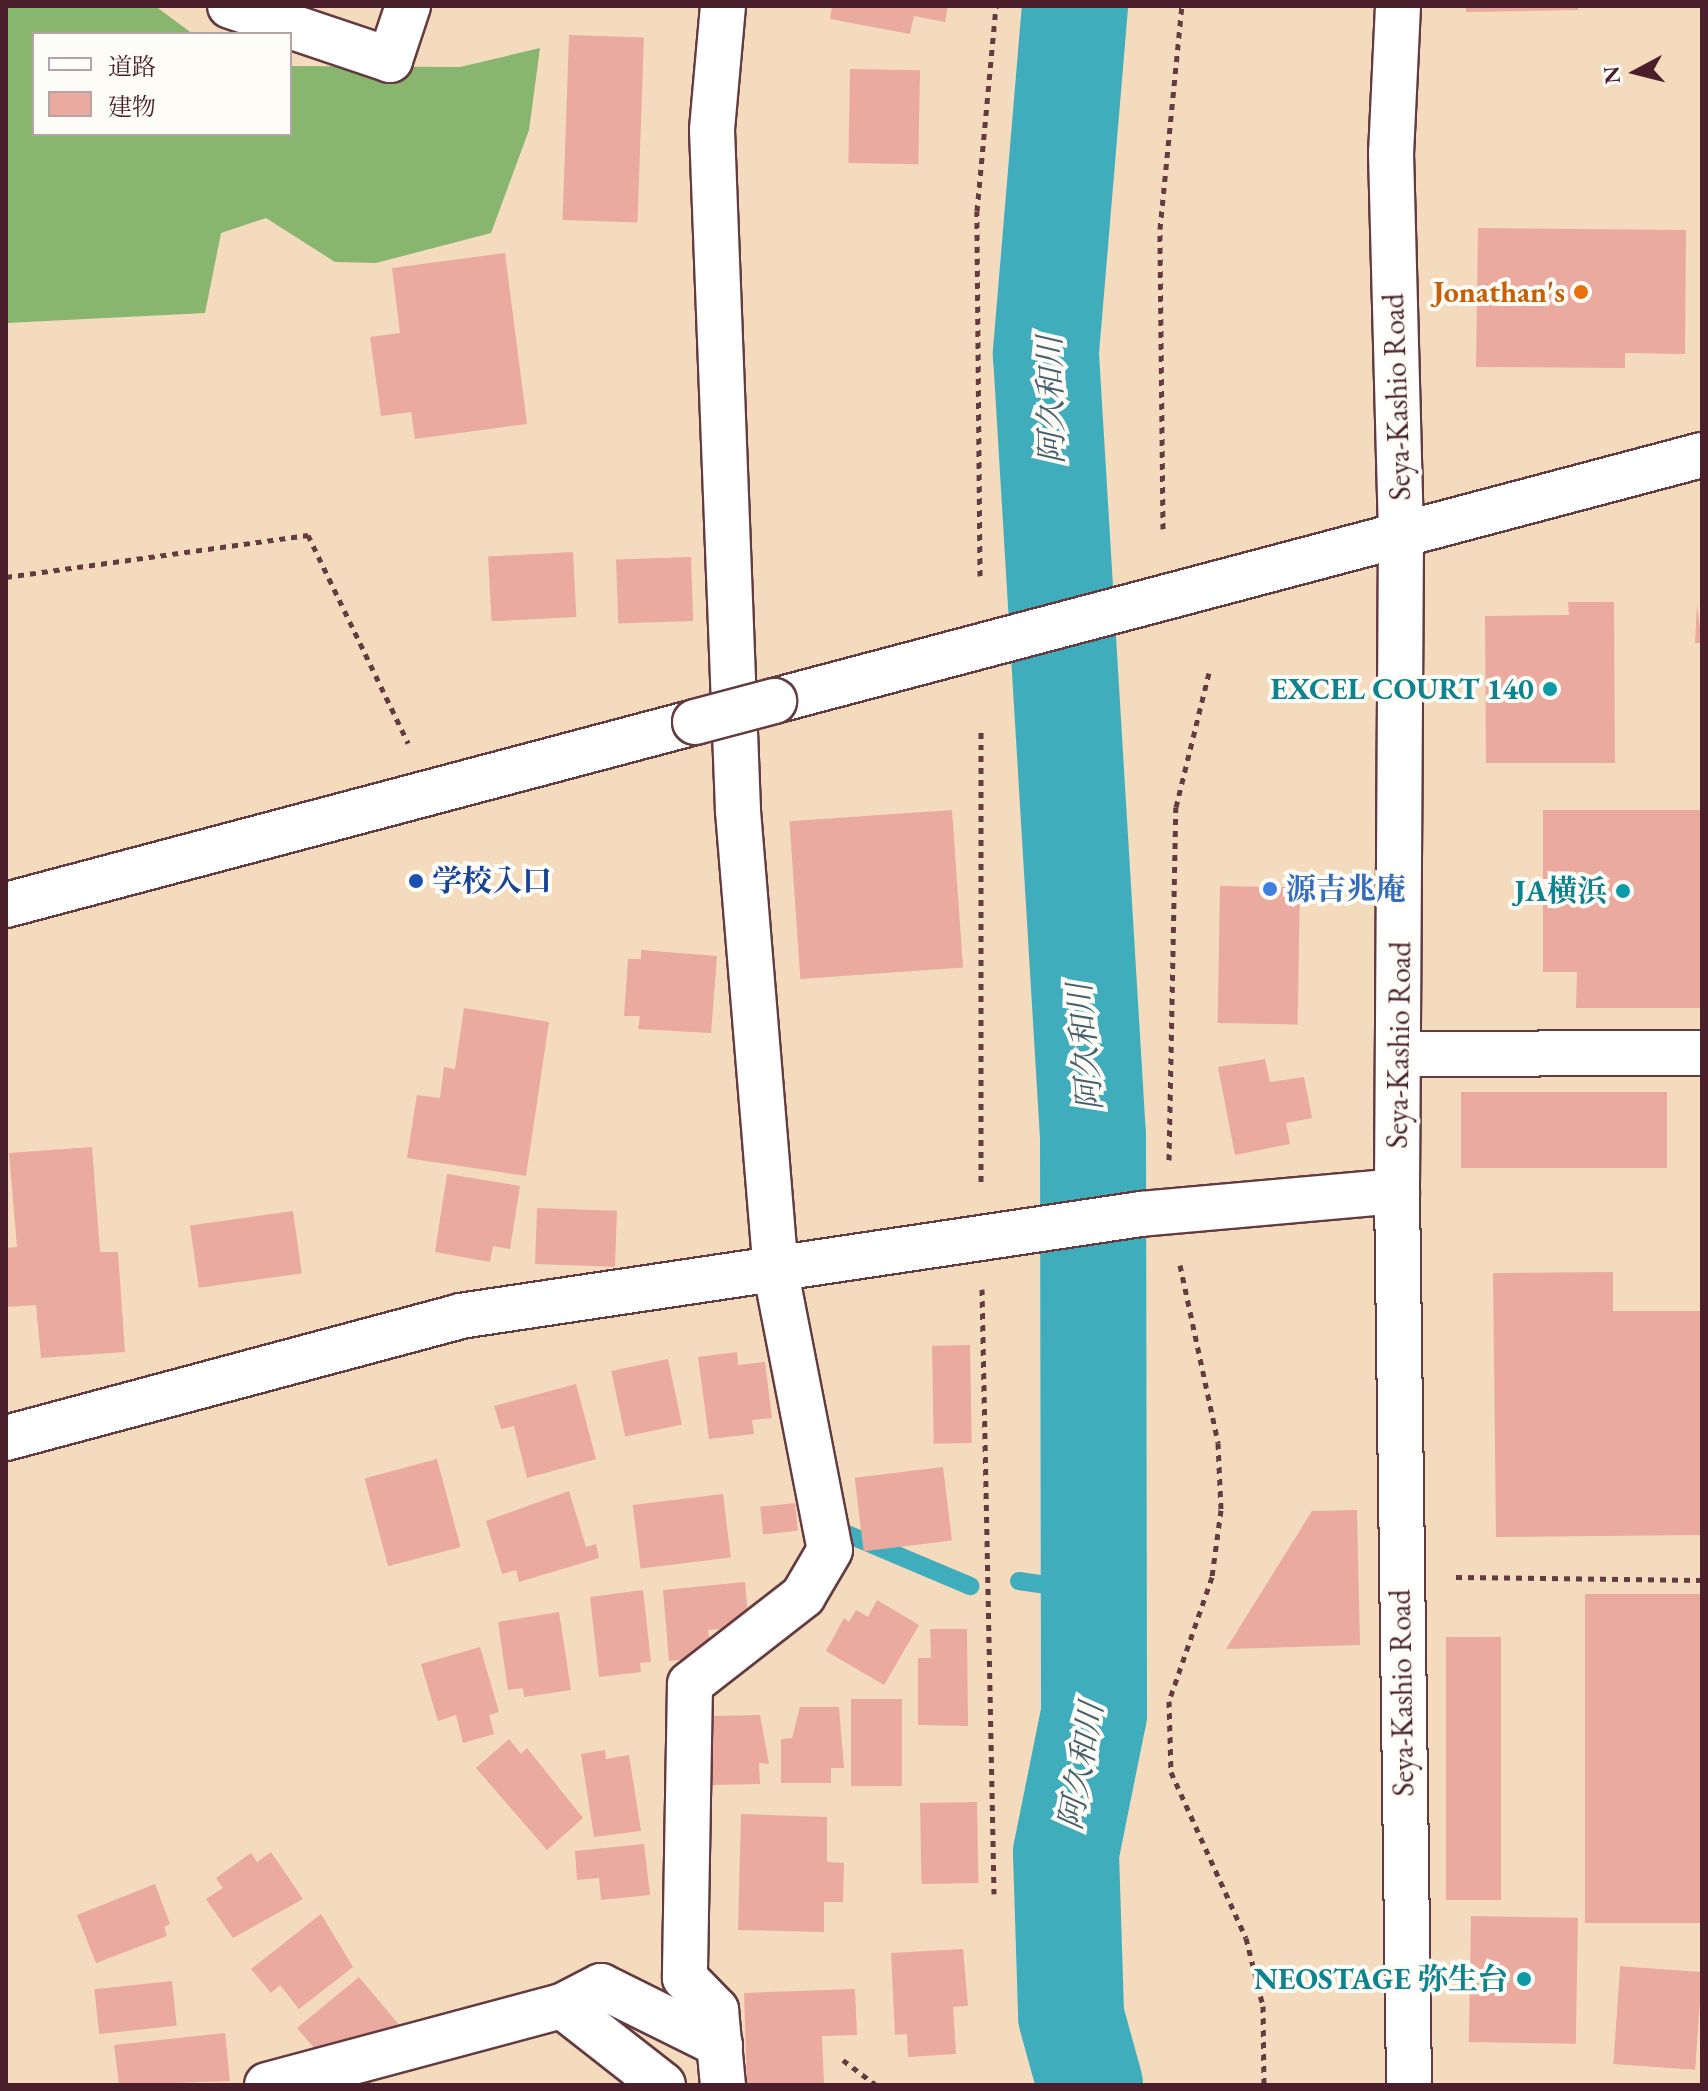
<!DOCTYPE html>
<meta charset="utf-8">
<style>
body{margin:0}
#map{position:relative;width:1708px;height:2091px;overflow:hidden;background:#f4dbbe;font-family:"EB Garamond","Noto Serif JP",serif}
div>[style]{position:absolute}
.forest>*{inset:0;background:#88b66e}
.stream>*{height:18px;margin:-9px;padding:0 9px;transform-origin:9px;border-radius:9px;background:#3fadbc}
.river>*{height:106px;margin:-53px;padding:0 53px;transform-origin:53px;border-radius:53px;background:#3fadbc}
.building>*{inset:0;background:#ebaa9f;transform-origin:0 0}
.path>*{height:5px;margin-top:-2.5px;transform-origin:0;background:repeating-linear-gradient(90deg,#643b41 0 6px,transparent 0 12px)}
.roads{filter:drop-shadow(2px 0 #643b41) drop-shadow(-2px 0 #643b41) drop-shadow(0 2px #643b41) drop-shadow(0 -2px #643b41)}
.minor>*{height:44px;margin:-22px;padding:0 22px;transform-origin:22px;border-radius:22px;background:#fff}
.major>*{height:44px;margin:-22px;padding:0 22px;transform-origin:22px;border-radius:22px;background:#fff}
.bridges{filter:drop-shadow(2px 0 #643b41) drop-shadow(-2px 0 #643b41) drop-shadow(0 2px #643b41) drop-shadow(0 -2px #643b41)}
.minor-bridge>*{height:44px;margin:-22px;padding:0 22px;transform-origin:22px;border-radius:22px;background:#fff}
.dots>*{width:22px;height:22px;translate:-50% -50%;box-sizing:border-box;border:4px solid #fdfcf7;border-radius:50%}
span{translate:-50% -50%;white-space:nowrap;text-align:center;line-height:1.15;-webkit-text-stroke:8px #fdfcf7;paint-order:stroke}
.food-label{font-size:30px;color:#c56008;font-weight:700}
.right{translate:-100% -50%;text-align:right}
.street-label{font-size:30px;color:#4a1f2b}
.culture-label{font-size:30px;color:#0d838f;font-weight:700}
.transit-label{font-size:30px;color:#164399;font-weight:700}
.left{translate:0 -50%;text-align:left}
.shop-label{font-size:30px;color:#366cbe;font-weight:700}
.water-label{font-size:32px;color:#455f6c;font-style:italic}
.frame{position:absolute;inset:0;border:8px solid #4a1f2b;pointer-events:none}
.legend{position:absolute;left:32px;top:32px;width:260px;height:104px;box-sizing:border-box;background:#fdfcf7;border:2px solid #b5a4a5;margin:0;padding:10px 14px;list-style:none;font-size:24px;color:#4a1f2b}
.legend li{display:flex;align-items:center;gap:16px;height:40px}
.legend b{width:40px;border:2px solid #b5a4a5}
.north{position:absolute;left:1596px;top:32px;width:80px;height:80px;-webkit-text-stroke:6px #fdfcf7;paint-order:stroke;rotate:263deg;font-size:22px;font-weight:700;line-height:32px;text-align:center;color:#4a1f2b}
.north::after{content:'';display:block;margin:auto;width:28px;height:36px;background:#4a1f2b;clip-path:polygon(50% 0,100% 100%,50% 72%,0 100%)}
</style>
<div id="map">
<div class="forest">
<i style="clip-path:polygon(6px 6px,155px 6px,193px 34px,34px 34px,34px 134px,290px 134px,290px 66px,460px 67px,540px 48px,529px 130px,491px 233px,376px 263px,335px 262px,266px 218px,221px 233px,205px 313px,6px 323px)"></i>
</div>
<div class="stream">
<i style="left:847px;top:1534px;width:134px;rotate:22.9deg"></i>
<i style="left:1019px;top:1581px;width:76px;rotate:8.3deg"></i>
</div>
<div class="river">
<i style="left:1075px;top:6px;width:350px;rotate:94.8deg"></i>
<i style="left:1046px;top:355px;width:782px;rotate:86.56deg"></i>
<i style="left:1093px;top:1136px;width:578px;rotate:89.9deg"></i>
<i style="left:1094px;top:1714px;width:142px;rotate:101.4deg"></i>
<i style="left:1066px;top:1853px;width:163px;rotate:88.2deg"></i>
<i style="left:1071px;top:2016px;width:72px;rotate:74.6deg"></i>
</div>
<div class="building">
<i style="clip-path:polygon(832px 6px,948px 6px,945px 22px,914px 16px,910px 34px,830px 19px)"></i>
<i style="clip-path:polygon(1466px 6px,1578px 6px,1578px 10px,1466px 12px)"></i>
<i style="left:569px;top:35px;width:75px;height:185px;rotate:2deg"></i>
<i style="left:850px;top:69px;width:70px;height:94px;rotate:1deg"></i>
<i style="clip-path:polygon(1478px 228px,1686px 230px,1685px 354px,1625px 353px,1625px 368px,1476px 367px)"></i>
<i style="clip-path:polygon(505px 253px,527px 424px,415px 439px,411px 412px,381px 416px,370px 337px,400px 333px,392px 268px)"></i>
<i style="left:573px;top:552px;width:65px;height:85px;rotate:87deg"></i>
<i style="left:691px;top:557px;width:64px;height:75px;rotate:88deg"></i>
<i style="clip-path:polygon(1568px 602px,1614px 602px,1615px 763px,1486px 763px,1485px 616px,1569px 615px)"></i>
<i style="clip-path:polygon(1697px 605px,1702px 643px,1695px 643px)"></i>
<i style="left:952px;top:810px;width:158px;height:163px;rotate:86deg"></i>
<i style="clip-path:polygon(1543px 810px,1702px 810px,1702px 1008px,1576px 1008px,1577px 972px,1543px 972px)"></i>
<i style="left:1220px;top:886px;width:80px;height:137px;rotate:1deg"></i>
<i style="clip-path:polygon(641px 950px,717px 956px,711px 1033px,638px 1029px,640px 1016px,624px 1016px,628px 959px,641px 959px)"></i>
<i style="clip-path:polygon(464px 1008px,549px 1022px,526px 1176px,407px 1158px,417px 1095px,440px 1098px,444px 1067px,455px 1069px)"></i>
<i style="clip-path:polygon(1265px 1059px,1270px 1082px,1304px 1077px,1312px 1118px,1286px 1123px,1290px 1144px,1235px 1155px,1218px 1067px)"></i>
<i style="left:1667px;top:1092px;width:76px;height:206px;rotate:90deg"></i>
<i style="clip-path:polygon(92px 1147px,100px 1252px,118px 1252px,125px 1352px,41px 1358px,36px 1305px,6px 1307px,6px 1248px,17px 1247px,9px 1153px)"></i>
<i style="clip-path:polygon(447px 1174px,520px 1186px,510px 1249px,493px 1246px,490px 1262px,435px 1252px)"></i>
<i style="left:537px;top:1208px;width:80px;height:56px;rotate:2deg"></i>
<i style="left:293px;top:1211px;width:63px;height:104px;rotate:82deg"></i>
<i style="clip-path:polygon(1613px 1272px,1613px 1311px,1702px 1311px,1702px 1535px,1496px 1537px,1493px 1273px)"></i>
<i style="left:970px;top:1345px;width:98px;height:38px;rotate:89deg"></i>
<i style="clip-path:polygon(737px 1352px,738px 1365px,765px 1362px,772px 1418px,752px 1420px,754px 1434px,709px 1439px,698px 1357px)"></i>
<i style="left:668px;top:1359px;width:67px;height:58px;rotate:78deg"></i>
<i style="clip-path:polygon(576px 1384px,596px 1459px,527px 1478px,514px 1426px,501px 1429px,494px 1406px)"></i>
<i style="left:437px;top:1459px;width:91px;height:75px;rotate:75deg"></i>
<i style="left:943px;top:1467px;width:74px;height:89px;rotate:83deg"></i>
<i style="clip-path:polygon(569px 1491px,586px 1547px,596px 1544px,599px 1558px,519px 1582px,516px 1570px,502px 1574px,486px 1521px)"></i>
<i style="left:723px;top:1494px;width:64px;height:91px;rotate:83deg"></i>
<i style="left:795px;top:1503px;width:28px;height:35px;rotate:84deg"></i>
<i style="clip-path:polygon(1357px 1510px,1360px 1645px,1226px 1649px,1312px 1511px)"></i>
<i style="clip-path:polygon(745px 1582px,749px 1626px,708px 1630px,712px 1657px,669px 1661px,663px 1590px)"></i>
<i style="clip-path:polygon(643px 1590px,651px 1662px,640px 1663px,641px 1672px,599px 1677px,590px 1597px)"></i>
<i style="left:1585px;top:1594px;width:117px;height:329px"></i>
<i style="clip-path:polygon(877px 1600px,919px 1625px,884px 1685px,826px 1651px,844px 1618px,849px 1622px,856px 1610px,868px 1617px)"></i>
<i style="clip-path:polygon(559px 1612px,571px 1690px,524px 1697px,523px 1688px,508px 1690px,498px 1622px)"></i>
<i style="clip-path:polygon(930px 1629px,967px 1629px,968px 1726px,918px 1725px,918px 1658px,931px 1658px)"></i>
<i style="left:1446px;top:1637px;width:55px;height:263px"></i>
<i style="clip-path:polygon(480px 1647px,499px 1712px,489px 1715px,494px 1734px,463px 1743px,456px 1715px,438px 1721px,421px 1664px)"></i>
<i style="left:851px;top:1699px;width:51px;height:87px"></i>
<i style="clip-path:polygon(800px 1707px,839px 1707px,844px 1768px,831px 1768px,831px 1783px,781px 1783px,781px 1739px,792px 1738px)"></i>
<i style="clip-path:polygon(760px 1715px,769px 1764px,759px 1763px,760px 1784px,712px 1785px,712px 1716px)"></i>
<i style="clip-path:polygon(509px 1739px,521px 1754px,527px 1748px,583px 1818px,547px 1850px,476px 1768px)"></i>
<i style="clip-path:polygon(605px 1750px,606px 1759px,629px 1755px,641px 1831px,594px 1837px,581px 1754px)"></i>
<i style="left:977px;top:1802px;width:81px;height:57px;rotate:89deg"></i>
<i style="clip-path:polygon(741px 1814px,827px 1817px,827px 1862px,844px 1863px,843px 1902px,824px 1902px,824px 1932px,738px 1930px)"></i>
<i style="clip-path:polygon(644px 1844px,650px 1895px,601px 1900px,599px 1878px,577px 1880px,575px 1851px)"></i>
<i style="clip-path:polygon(271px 1852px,303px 1899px,233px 1938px,206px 1899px,223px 1888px,216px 1878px,251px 1853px,257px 1862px)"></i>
<i style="clip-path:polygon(155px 1884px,170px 1924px,164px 1927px,167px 1936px,96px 1963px,77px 1915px)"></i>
<i style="clip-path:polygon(321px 1914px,353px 1967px,299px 2009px,280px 1985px,271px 1993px,251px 1969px)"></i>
<i style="left:1471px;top:1916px;width:107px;height:126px;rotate:1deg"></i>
<i style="clip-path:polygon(963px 1949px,968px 2006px,953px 2007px,956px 2054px,908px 2057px,907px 2034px,895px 2035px,891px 1953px)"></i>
<i style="left:1702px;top:1972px;width:98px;height:82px;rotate:94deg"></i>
<i style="clip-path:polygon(359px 1977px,405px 2032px,321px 2056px,297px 2028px)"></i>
<i style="left:172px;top:1981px;width:45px;height:78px;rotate:84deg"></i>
<i style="clip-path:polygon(855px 1989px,857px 2035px,822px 2036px,824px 2085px,747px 2085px,744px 1993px)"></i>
<i style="clip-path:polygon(225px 2033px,230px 2081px,119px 2085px,114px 2045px)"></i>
</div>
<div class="path">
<i style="left:1163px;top:529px;width:300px;rotate:-90.6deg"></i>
<i style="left:1160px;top:229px;width:224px;rotate:-84.4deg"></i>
<i style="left:980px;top:576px;width:365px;rotate:-90.5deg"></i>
<i style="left:977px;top:211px;width:206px;rotate:-84.7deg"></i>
<i style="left:6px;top:577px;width:305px;rotate:-7.9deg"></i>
<i style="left:308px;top:535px;width:231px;rotate:64.3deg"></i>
<i style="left:981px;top:732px;width:451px;rotate:90deg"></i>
<i style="left:1169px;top:1160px;width:353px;rotate:-88.9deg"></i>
<i style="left:1176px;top:807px;width:138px;rotate:-76.2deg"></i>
<i style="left:1180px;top:1265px;width:182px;rotate:77.9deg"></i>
<i style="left:1218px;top:1443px;width:67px;rotate:87.4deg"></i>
<i style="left:1221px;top:1510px;width:68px;rotate:97.7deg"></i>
<i style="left:1212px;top:1577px;width:131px;rotate:109.1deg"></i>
<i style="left:1169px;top:1701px;width:71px;rotate:88.4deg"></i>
<i style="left:1171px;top:1772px;width:182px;rotate:65.7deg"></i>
<i style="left:1246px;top:1938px;width:70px;rotate:76deg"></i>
<i style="left:1263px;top:2006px;width:79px;rotate:89.3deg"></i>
<i style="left:982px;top:1289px;width:605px;rotate:88.86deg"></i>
<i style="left:1456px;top:1577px;width:246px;rotate:0.7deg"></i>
<i style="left:843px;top:2060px;width:41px;rotate:37.1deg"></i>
</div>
<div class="roads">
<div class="minor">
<i style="left:230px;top:6px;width:169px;rotate:18.6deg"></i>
<i style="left:390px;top:60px;width:57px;rotate:-71.6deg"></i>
<i style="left:723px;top:6px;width:124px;rotate:95.1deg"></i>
<i style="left:712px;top:130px;width:681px;rotate:87.81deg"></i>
<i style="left:738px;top:811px;width:464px;rotate:85.3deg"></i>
<i style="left:776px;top:1273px;width:282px;rotate:79deg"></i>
<i style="left:830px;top:1550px;width:53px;rotate:120.4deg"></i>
<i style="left:803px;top:1596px;width:143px;rotate:142.1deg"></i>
<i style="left:690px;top:1684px;width:294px;rotate:91deg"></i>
<i style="left:685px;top:1978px;width:45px;rotate:45.9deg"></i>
<i style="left:716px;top:2010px;width:75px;rotate:84.7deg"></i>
<i style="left:774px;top:701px;width:960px;rotate:-14.85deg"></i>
<i style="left:6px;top:905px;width:713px;rotate:-14.87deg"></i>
<i style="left:1400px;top:1054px;width:302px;rotate:-0.2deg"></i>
<i style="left:6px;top:1438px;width:470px;rotate:-15deg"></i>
<i style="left:460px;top:1316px;width:689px;rotate:-8.52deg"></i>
<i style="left:1141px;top:1214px;width:257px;rotate:-5.1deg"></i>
<i style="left:562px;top:2006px;width:44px;rotate:-27.1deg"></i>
<i style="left:601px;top:1986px;width:133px;rotate:26.4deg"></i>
<i style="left:267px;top:2085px;width:305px;rotate:-15deg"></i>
<i style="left:562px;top:2006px;width:128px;rotate:38deg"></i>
</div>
<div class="major">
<i style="left:1398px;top:6px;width:147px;rotate:92.7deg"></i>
<i style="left:1391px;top:153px;width:380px;rotate:88.5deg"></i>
<i style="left:1401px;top:533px;width:658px;rotate:90.35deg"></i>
<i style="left:1397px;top:1191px;width:894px;rotate:89.23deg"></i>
</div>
</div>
<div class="bridges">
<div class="minor-bridge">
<i style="left:695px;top:722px;width:82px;rotate:-14.9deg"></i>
</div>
</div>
<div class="dots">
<i style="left:1581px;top:292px;background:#e8710a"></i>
<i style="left:1550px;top:689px;background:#0f9aa8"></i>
<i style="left:416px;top:881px;background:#1a4fb4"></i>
<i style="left:1270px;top:889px;background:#3f7fe0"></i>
<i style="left:1623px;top:891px;background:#0f9aa8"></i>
<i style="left:1524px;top:1979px;background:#0f9aa8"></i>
</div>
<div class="food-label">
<span class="right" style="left:1565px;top:292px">Jonathan's</span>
</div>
<div class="street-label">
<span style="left:1397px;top:397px;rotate:-92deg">Seya-Kashio Road</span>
<span style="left:1399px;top:1045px;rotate:-89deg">Seya-Kashio Road</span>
<span style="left:1402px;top:1693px;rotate:-91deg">Seya-Kashio Road</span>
</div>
<div class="culture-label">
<span class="right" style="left:1534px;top:689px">EXCEL COURT 140</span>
<span class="right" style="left:1607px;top:891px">JA横浜</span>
<span class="right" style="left:1508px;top:1979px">NEOSTAGE 弥生台</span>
</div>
<div class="transit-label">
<span class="left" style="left:432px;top:881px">学校入口</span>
</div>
<div class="shop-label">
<span class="left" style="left:1286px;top:889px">源吉兆庵</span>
</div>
<div class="water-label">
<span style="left:1051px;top:400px;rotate:-91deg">阿久和川</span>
<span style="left:1085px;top:1047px;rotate:-95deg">阿久和川</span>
<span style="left:1081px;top:1766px;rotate:-80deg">阿久和川</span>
</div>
<div class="frame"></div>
<ul class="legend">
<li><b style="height:10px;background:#fff"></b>道路</li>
<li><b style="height:22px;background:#ebaa9f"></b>建物</li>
</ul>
<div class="north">N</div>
</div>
